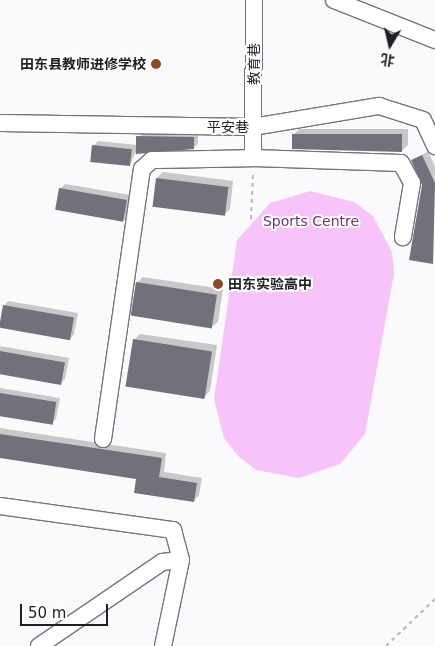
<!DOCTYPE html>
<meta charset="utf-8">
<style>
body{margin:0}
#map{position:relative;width:435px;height:646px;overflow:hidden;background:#fafafd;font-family:"DejaVu Sans","Noto Sans SC",sans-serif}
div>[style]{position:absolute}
.green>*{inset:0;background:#f8c3fb}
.shadow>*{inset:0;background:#0003}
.building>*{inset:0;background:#73707c;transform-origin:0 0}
.path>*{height:2px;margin-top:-1px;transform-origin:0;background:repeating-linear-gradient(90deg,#b7b8bb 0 4px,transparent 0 8px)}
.roads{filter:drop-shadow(1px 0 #727581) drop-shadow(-1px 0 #727581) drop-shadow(0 1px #727581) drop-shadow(0 -1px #727581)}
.minor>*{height:16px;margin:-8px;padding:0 8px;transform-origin:8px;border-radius:8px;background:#fff}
.dots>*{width:14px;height:14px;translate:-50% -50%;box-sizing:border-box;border:2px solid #fff;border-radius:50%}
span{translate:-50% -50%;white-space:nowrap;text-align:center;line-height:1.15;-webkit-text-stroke:4px #fff;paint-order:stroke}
.poi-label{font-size:14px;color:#1d1f23;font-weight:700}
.right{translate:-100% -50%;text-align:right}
.left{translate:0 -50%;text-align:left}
.street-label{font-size:14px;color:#1d1f23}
.park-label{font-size:14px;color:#742f7a}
.north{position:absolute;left:365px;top:20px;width:50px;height:50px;-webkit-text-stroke:4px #fff;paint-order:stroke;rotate:189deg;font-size:14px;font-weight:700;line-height:20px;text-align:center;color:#1d1f23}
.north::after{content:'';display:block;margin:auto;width:18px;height:22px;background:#1d1f23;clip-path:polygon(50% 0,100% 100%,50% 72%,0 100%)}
.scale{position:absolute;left:20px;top:604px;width:88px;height:22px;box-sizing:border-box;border:2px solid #1d1f23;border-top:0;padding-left:6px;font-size:15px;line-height:18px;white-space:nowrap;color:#1d1f23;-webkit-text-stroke:4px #fff;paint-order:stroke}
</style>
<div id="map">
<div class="green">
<i style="clip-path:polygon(310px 191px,354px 202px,373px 216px,392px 252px,394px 273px,365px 434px,340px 464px,299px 478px,256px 470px,238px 456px,224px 438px,214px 399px,237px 240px,270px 203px)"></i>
</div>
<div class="shadow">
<i style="clip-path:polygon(299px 129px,408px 129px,408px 145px,402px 151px,293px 135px)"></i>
<i style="clip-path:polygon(142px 133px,198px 133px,198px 144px,193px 148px,135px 153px,130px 165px,93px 146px,98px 141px,138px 145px)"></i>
<i style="clip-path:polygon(428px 151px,435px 166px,433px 262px,423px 184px,413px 161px)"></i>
<i style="clip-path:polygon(163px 172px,233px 181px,230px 209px,224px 215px,157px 178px)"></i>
<i style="clip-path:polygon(65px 184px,131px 195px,128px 216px,124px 220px,60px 189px)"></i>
<i style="clip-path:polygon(143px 277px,223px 289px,218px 322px,212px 327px,137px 283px)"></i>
<i style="clip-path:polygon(8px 301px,78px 313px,74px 334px,70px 339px,4px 306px)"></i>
<i style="clip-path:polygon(140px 334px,217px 345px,210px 391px,204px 397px,134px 340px)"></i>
<i style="clip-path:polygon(0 346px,69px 358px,65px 379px,61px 383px,0 373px)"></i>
<i style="clip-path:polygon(0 388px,60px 398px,56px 419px,52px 423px,0 415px)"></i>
<i style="clip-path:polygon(0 428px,166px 453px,164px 472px,202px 478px,199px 495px,194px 501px,137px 478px,0 456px)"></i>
</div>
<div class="building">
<i style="clip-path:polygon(292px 134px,402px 134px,402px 152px,292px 149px)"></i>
<i style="clip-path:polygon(136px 136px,194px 137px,194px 149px,136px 154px)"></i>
<i style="left:92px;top:145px;width:40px;height:17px;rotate:6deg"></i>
<i style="clip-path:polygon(422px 155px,435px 183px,433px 264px,409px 260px,422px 185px,411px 160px)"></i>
<i style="left:156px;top:178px;width:73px;height:29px;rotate:7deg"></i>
<i style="left:59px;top:188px;width:69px;height:22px;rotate:10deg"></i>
<i style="left:136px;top:282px;width:82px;height:34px;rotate:9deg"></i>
<i style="left:3px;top:305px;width:72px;height:23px;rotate:10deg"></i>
<i style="left:133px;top:339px;width:80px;height:48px;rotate:9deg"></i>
<i style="left:0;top:351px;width:66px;height:23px;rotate:10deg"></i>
<i style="left:0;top:393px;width:57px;height:23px;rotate:9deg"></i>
<i style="clip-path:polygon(0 434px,162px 458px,159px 477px,197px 483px,194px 502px,134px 493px,136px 479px,0 458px)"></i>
</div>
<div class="path">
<i style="left:251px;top:219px;width:46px;rotate:-87.5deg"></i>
<i style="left:386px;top:646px;width:68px;rotate:-43.8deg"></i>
</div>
<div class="roads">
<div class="minor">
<i style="left:254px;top:0;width:158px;rotate:90.4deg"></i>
<i style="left:253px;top:158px;width:148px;rotate:1.9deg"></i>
<i style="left:401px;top:163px;width:23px;rotate:61deg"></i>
<i style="left:412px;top:183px;width:55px;rotate:99.5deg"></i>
<i style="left:334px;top:0;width:109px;rotate:21.6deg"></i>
<i style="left:0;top:123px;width:253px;rotate:0.9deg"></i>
<i style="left:253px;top:127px;width:128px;rotate:-9.5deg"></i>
<i style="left:379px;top:106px;width:46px;rotate:17.7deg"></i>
<i style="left:423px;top:120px;width:29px;rotate:65deg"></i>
<i style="left:103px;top:439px;width:273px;rotate:-81.8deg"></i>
<i style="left:142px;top:169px;width:13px;rotate:-42deg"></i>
<i style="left:152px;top:160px;width:101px;rotate:-1.1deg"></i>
<i style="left:0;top:506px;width:175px;rotate:7.9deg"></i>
<i style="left:173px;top:530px;width:31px;rotate:75deg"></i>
<i style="left:181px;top:560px;width:88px;rotate:101.8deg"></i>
<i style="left:39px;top:646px;width:149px;rotate:-34.3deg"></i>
<i style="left:162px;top:562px;width:19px;rotate:-6deg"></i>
</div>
</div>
<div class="dots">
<i style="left:156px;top:64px;background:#8f4726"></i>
<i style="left:218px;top:284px;background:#8f4726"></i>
</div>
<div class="poi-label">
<span class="right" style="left:146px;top:64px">田东县教师进修学校</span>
<span class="left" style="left:228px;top:284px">田东实验高中</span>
</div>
<div class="street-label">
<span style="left:254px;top:64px;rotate:-90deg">教育巷</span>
<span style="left:228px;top:127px">平安巷</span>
</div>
<div class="park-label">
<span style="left:311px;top:221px">Sports Centre</span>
</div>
<div class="north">北</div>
<div class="scale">50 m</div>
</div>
